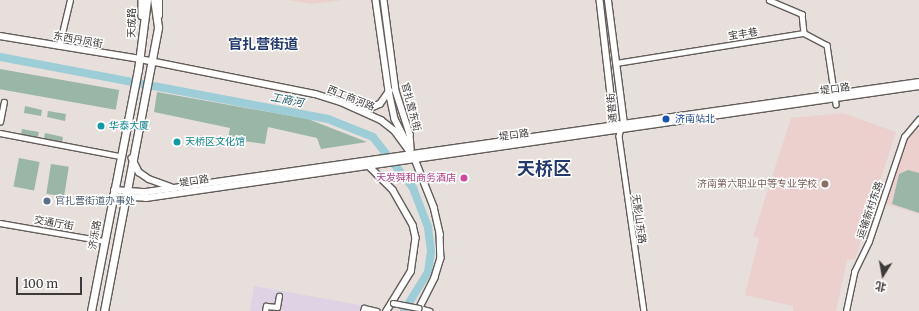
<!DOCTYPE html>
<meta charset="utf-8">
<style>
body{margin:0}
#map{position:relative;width:919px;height:311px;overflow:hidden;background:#e6dfdb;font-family:Merriweather,"Noto Sans SC",serif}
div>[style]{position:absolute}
.industrial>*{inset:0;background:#dfd2e5}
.education>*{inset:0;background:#ebd0ce}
.green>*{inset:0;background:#99b6a7;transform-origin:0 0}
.stream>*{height:1.5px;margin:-0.75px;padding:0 0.75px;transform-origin:0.75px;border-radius:0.75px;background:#9dcdd6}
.river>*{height:8px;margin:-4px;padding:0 4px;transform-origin:4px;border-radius:4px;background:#9dcdd6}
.roads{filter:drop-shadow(1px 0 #625d59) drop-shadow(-1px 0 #625d59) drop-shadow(0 1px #625d59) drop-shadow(0 -1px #625d59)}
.minor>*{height:4.5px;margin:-2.25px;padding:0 2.25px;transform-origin:2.25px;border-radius:2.25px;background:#fff}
.major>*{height:5.5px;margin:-2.75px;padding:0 2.75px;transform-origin:2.75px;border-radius:2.75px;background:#fff}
.highway>*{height:7px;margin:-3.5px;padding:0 3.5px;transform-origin:3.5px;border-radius:3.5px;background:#fff}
.bridges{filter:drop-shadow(1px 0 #625d59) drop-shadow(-1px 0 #625d59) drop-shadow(0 1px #625d59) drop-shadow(0 -1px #625d59)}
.minor-bridge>*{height:4.5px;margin:-2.25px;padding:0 2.25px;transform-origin:2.25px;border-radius:2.25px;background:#fff}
.dots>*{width:11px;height:11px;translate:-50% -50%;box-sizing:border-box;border:2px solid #fff;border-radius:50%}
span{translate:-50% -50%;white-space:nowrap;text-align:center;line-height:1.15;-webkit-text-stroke:3px #fff;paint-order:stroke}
.street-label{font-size:10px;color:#3d3a39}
.transit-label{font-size:10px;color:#164399}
.left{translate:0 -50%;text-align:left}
.culture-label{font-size:10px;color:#0d838f}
.hotel-label{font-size:10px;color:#b23c85}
.right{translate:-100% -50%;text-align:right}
.education-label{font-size:10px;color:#785e54}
.service-label{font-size:10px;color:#4e5e75}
.water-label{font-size:11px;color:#155862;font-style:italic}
.district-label{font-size:14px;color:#23386f;font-weight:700}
.town-label{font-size:18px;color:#23386f;font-weight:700}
.north{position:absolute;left:863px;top:255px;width:40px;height:40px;-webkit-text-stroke:3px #fff;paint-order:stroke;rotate:191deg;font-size:11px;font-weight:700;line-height:16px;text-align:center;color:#3d3a39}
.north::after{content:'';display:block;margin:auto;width:14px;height:18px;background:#3d3a39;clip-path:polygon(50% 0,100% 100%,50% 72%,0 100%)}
.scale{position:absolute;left:16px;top:277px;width:66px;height:18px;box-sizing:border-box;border:2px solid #3d3a39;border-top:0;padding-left:5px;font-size:12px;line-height:14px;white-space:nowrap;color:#3d3a39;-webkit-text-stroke:3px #fff;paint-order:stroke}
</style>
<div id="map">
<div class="industrial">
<i style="clip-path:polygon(254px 286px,382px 309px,380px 311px,250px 311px)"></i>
</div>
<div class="education">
<i style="clip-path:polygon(288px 0,343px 0,312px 4px)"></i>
<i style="clip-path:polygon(843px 113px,896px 132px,855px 259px,847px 260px,836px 311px,793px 311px,793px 306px,745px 295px,759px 238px,753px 236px,791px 118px)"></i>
<i style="clip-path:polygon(919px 124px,919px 214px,885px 204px,906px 138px)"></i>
</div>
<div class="green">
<i style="left:0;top:69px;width:121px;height:20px;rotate:10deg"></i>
<i style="clip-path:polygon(157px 92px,308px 119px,367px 142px,321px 149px,317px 138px,268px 127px,265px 144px,228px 139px,230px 128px,154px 112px)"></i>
<i style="clip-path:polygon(25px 106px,42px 110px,41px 116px,24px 113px)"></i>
<i style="clip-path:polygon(48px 111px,66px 114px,65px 121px,47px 117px)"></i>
<i style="left:22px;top:129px;width:17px;height:6px;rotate:10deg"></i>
<i style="clip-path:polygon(45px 133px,63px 137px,62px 143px,44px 140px)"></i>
<i style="left:19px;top:158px;width:21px;height:29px;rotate:11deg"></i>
<i style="left:51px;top:164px;width:18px;height:30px;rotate:9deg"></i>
<i style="clip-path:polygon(908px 170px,919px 173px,919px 213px,892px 204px,899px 174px)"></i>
</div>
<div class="stream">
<i style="left:909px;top:128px;width:16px;rotate:-52deg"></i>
</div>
<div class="river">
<i style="left:0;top:57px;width:334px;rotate:10.7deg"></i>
<i style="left:328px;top:119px;width:48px;rotate:21.8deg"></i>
<i style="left:373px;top:137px;width:65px;rotate:51.9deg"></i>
<i style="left:413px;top:188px;width:42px;rotate:69deg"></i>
<i style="left:428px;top:227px;width:24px;rotate:83deg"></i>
<i style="left:431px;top:251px;width:21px;rotate:98deg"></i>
<i style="left:428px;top:272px;width:46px;rotate:121.6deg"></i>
</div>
<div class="roads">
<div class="minor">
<i style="left:769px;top:0;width:36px;rotate:23deg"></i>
<i style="left:802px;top:14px;width:19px;rotate:84deg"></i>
<i style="left:59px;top:46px;width:47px;rotate:-76.6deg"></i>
<i style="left:616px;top:63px;width:190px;rotate:-9.1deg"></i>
<i style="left:804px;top:33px;width:26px;rotate:28deg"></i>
<i style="left:827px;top:45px;width:60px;rotate:81.3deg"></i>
<i style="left:0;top:122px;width:20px;rotate:-79deg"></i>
<i style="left:621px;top:129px;width:7px;rotate:106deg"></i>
<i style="left:619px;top:136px;width:177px;rotate:81.9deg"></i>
<i style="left:0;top:133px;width:122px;rotate:10.9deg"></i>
<i style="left:0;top:223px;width:106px;rotate:9.8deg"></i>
<i style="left:419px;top:308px;width:11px;rotate:15deg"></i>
<i style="left:265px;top:311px;width:5px;rotate:-79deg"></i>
<i style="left:266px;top:306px;width:11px;rotate:5deg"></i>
<i style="left:277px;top:307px;width:11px;rotate:-80deg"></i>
<i style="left:363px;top:311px;width:3px;rotate:-72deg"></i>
<i style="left:364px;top:308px;width:13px;rotate:13deg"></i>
<i style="left:846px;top:311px;width:40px;rotate:-78deg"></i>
<i style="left:854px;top:272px;width:34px;rotate:-64deg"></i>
<i style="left:869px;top:241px;width:110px;rotate:-71.4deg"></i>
<i style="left:904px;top:137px;width:23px;rotate:-50deg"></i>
</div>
<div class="major">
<i style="left:142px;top:0;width:16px;rotate:90deg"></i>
<i style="left:376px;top:0;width:92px;rotate:81.9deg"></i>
<i style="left:389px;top:91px;width:29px;rotate:78deg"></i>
<i style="left:395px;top:119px;width:27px;rotate:63deg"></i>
<i style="left:384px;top:0;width:92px;rotate:82.5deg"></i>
<i style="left:396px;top:91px;width:45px;rotate:72deg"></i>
<i style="left:410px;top:134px;width:15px;rotate:86deg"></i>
<i style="left:600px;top:0;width:122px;rotate:83.4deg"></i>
<i style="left:614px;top:121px;width:4px;rotate:76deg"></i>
<i style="left:615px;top:125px;width:7px;rotate:34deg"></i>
<i style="left:621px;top:129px;width:6px;rotate:-59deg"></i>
<i style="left:624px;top:124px;width:125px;rotate:-97.4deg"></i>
<i style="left:159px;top:16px;width:16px;rotate:-90deg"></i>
<i style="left:0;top:36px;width:142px;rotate:9.3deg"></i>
<i style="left:140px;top:59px;width:178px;rotate:11.3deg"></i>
<i style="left:315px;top:94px;width:27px;rotate:17deg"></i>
<i style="left:341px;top:102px;width:44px;rotate:24.2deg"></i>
<i style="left:381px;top:120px;width:18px;rotate:38deg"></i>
<i style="left:395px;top:131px;width:34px;rotate:54deg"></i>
<i style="left:415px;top:159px;width:52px;rotate:68.4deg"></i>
<i style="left:434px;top:207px;width:28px;rotate:77deg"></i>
<i style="left:440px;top:234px;width:24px;rotate:88deg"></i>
<i style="left:441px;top:258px;width:21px;rotate:107deg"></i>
<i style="left:435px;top:278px;width:37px;rotate:117deg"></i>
<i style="left:364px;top:111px;width:17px;rotate:-24deg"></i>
<i style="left:380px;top:104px;width:16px;rotate:-55deg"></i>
<i style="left:132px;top:158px;width:16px;rotate:63deg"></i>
<i style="left:139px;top:172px;width:12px;rotate:35deg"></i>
<i style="left:149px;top:179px;width:23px;rotate:20deg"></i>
<i style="left:366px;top:163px;width:38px;rotate:45deg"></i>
<i style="left:393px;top:190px;width:40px;rotate:60.3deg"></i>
<i style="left:413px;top:225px;width:13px;rotate:77deg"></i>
<i style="left:416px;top:238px;width:34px;rotate:98deg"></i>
<i style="left:411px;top:272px;width:46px;rotate:121.6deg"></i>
<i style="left:114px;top:190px;width:32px;rotate:4deg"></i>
<i style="left:146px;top:192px;width:781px;rotate:-8.1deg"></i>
<i style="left:113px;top:196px;width:33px;rotate:3deg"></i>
<i style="left:146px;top:198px;width:781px;rotate:-8.24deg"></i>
</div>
<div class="highway">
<i style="left:91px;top:311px;width:246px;rotate:-79deg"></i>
<i style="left:138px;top:70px;width:71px;rotate:-82.7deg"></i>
<i style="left:104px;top:311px;width:289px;rotate:-79.2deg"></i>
<i style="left:158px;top:27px;width:27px;rotate:-98deg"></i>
</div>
</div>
<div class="bridges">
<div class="minor-bridge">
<i style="left:393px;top:303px;width:26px;rotate:11deg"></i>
</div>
</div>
<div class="dots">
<i style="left:666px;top:119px;background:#1a4fb4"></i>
<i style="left:101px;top:126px;background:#0f9aa8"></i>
<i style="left:177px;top:142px;background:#0f9aa8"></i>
<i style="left:464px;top:178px;background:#d1479c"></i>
<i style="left:825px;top:184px;background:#8d6e63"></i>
<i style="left:47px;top:201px;background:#5c6f8a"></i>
</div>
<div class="street-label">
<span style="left:132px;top:23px;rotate:-90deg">天成路</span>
<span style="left:743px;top:34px;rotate:-9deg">宝丰巷</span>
<span style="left:78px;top:40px;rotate:10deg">东西丹凤街</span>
<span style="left:835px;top:89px;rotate:-8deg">堤口路</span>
<span style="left:351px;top:98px;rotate:22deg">西工商河路</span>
<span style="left:411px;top:107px;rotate:75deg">官扎营东街</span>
<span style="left:612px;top:108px;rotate:-95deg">通普街</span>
<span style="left:514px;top:135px;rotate:-8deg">堤口路</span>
<span style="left:194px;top:181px;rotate:-9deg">堤口路</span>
<span style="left:870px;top:210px;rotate:-71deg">运输新村东路</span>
<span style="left:639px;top:219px;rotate:82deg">无影山东路</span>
<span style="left:54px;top:223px;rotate:10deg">交通厅街</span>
<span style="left:95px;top:235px;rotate:-80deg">济泺路</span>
</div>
<div class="transit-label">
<span class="left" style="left:675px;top:119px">济南站北</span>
</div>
<div class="culture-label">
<span class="left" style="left:109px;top:126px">华泰大厦</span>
<span class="left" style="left:185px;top:142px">天桥区文化馆</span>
</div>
<div class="hotel-label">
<span class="right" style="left:456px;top:178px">天发舜和商务酒店</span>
</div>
<div class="education-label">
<span class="right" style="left:817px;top:184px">济南第六职业中等专业学校</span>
</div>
<div class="service-label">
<span class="left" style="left:55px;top:201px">官扎营街道办事处</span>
</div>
<div class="water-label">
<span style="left:287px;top:100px;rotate:11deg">工商河</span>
</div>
<div class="district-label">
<span style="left:263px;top:44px">官扎营街道</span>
</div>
<div class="town-label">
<span style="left:544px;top:169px">天桥区</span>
</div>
<div class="north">北</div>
<div class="scale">100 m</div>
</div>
